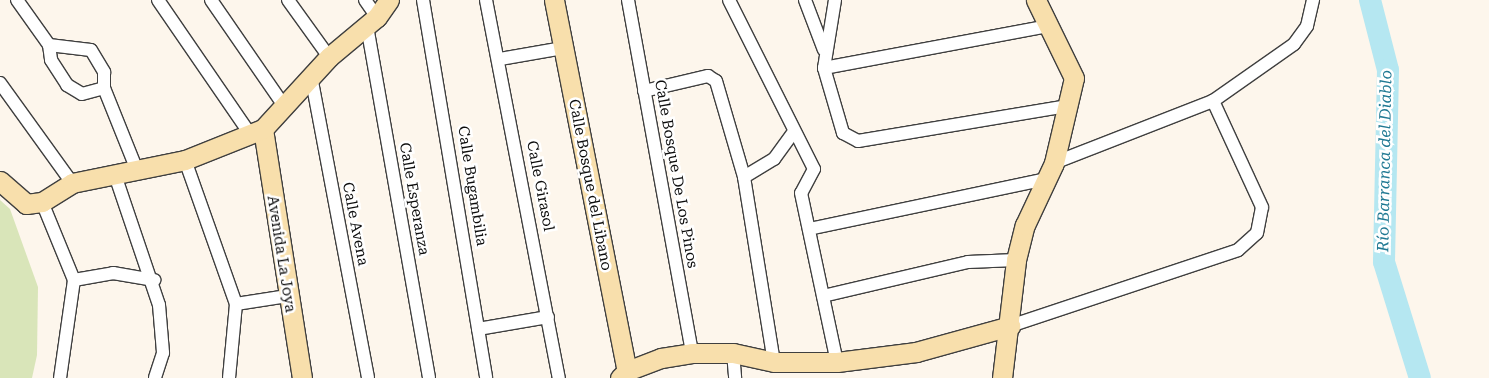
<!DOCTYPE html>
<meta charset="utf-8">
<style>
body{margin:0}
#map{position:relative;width:1489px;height:378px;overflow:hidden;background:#fdf6ec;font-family:"Roboto Serif",serif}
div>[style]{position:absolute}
.green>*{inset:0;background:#d9e5b9}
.river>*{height:22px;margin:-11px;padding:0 11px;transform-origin:11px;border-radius:11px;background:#b5e7f1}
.roads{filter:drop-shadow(1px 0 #3f3f3f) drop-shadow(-1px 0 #3f3f3f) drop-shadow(0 1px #3f3f3f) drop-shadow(0 -1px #3f3f3f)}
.street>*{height:12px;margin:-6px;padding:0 6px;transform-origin:6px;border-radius:6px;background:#fff}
.secondary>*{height:19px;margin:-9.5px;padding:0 9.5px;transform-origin:9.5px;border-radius:9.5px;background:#f8dfac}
span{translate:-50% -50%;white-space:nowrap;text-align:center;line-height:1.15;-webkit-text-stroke:5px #fff;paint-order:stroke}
.street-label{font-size:15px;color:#0c0c0c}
.water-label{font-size:16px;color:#207993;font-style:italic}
</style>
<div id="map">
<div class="green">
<i style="clip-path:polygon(0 200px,10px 209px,38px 287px,37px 355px,32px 378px,0 378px)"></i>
</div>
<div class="river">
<i style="left:1370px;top:0;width:72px;rotate:75.6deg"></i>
<i style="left:1388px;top:70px;width:192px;rotate:91.2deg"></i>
<i style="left:1384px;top:262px;width:121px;rotate:72.8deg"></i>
</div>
<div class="roads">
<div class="street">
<i style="left:17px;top:0;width:55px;rotate:54.6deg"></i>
<i style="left:49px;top:45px;width:15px;rotate:82deg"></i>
<i style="left:51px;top:60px;width:30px;rotate:57deg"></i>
<i style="left:67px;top:85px;width:17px;rotate:31deg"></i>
<i style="left:82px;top:94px;width:23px;rotate:-15deg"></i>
<i style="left:104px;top:88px;width:88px;rotate:68.1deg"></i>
<i style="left:158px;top:0;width:163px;rotate:55.5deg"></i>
<i style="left:211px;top:0;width:129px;rotate:55.4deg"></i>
<i style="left:288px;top:0;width:70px;rotate:54.3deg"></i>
<i style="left:365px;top:0;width:21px;rotate:55deg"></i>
<i style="left:423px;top:0;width:383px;rotate:80.5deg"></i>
<i style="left:486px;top:0;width:385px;rotate:79.1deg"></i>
<i style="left:628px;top:0;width:359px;rotate:79.7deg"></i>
<i style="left:729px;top:0;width:189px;rotate:63.3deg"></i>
<i style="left:814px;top:169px;width:27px;rotate:118deg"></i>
<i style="left:801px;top:193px;width:173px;rotate:78deg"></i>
<i style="left:805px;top:0;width:53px;rotate:69.2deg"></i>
<i style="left:835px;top:0;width:69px;rotate:99.2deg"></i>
<i style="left:824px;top:68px;width:68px;rotate:73.7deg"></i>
<i style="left:843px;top:133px;width:17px;rotate:28deg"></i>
<i style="left:858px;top:141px;width:213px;rotate:-9.5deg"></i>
<i style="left:367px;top:26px;width:357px;rotate:80deg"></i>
<i style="left:49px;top:45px;width:42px;rotate:6.8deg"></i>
<i style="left:91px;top:50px;width:26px;rotate:59deg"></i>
<i style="left:104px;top:72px;width:16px;rotate:90deg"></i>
<i style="left:500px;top:59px;width:64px;rotate:-9.9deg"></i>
<i style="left:824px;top:68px;width:229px;rotate:-10.6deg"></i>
<i style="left:311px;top:76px;width:307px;rotate:79.3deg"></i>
<i style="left:0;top:83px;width:123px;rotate:54.2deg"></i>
<i style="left:644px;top:91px;width:66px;rotate:-13.2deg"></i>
<i style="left:708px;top:76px;width:9px;rotate:32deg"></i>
<i style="left:716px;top:81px;width:100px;rotate:73.7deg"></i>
<i style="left:744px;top:177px;width:187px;rotate:80.8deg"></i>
<i style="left:185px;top:160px;width:153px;rotate:70.5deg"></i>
<i style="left:236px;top:304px;width:74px;rotate:95.4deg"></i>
<i style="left:1054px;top:163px;width:171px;rotate:-21.3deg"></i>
<i style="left:1213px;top:101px;width:99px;rotate:-35.1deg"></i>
<i style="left:1294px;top:44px;width:22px;rotate:-54deg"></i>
<i style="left:1307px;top:26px;width:27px;rotate:-77deg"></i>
<i style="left:115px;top:175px;width:137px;rotate:71.3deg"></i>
<i style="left:159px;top:305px;width:48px;rotate:85.2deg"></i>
<i style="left:163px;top:353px;width:26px;rotate:108deg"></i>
<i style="left:744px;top:177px;width:35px;rotate:-31deg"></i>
<i style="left:774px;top:159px;width:34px;rotate:-54deg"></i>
<i style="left:42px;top:202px;width:84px;rotate:67.7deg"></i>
<i style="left:74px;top:280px;width:99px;rotate:98.1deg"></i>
<i style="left:809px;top:229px;width:242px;rotate:-11.9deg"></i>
<i style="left:74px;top:280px;width:40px;rotate:-10deg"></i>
<i style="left:113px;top:273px;width:42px;rotate:9.7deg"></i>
<i style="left:823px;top:296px;width:149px;rotate:-13.2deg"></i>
<i style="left:968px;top:262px;width:48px;rotate:-2.4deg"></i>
<i style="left:236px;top:304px;width:52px;rotate:-8.9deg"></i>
<i style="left:1010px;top:326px;width:240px;rotate:-18.4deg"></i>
<i style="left:1238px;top:250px;width:25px;rotate:-42deg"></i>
<i style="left:1257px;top:233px;width:26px;rotate:-79deg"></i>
<i style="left:1262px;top:207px;width:117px;rotate:-114.8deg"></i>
<i style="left:478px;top:329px;width:71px;rotate:-9.7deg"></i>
<i style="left:733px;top:353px;width:25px;rotate:85deg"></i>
</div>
<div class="secondary">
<i style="left:554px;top:0;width:378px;rotate:78.9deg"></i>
<i style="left:263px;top:129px;width:252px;rotate:81.1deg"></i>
<i style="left:0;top:181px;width:35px;rotate:41deg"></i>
<i style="left:26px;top:204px;width:16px;rotate:-7deg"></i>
<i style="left:42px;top:202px;width:36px;rotate:-32deg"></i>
<i style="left:72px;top:183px;width:115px;rotate:-11.5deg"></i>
<i style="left:185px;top:160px;width:84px;rotate:-21.7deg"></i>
<i style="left:263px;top:129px;width:98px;rotate:-47.5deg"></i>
<i style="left:329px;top:57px;width:62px;rotate:-39.8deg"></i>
<i style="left:377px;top:17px;width:21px;rotate:-55deg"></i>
<i style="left:620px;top:378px;width:10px;rotate:-45deg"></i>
<i style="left:627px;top:371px;width:36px;rotate:-21deg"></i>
<i style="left:661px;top:358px;width:31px;rotate:-9deg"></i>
<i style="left:692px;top:353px;width:41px"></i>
<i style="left:733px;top:353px;width:42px;rotate:12.4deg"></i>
<i style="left:774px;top:362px;width:63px"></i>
<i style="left:837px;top:362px;width:80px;rotate:-7.2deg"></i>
<i style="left:916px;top:352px;width:98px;rotate:-15.5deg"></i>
<i style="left:1002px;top:378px;width:119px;rotate:-83.2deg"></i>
<i style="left:1016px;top:260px;width:36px;rotate:-76deg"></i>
<i style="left:1025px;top:225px;width:68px;rotate:-64.9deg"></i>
<i style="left:1054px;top:163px;width:87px;rotate:-76.8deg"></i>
<i style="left:1074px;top:78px;width:87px;rotate:-116deg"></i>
</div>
</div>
<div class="street-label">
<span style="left:676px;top:174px;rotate:80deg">Calle Bosque De Los Pinos</span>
<span style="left:590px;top:185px;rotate:79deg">Calle Bosque del Libano</span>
<span style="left:472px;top:186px;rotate:81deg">Calle Bugambilia</span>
<span style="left:540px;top:186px;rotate:79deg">Calle Girasol</span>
<span style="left:414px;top:199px;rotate:80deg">Calle Esperanza</span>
<span style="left:355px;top:224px;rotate:79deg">Calle Avena</span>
<span style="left:281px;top:254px;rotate:81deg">Avenida La Joya</span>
</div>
<div class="water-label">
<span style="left:1385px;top:161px;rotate:-89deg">Río Barranca del Diablo</span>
</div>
</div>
